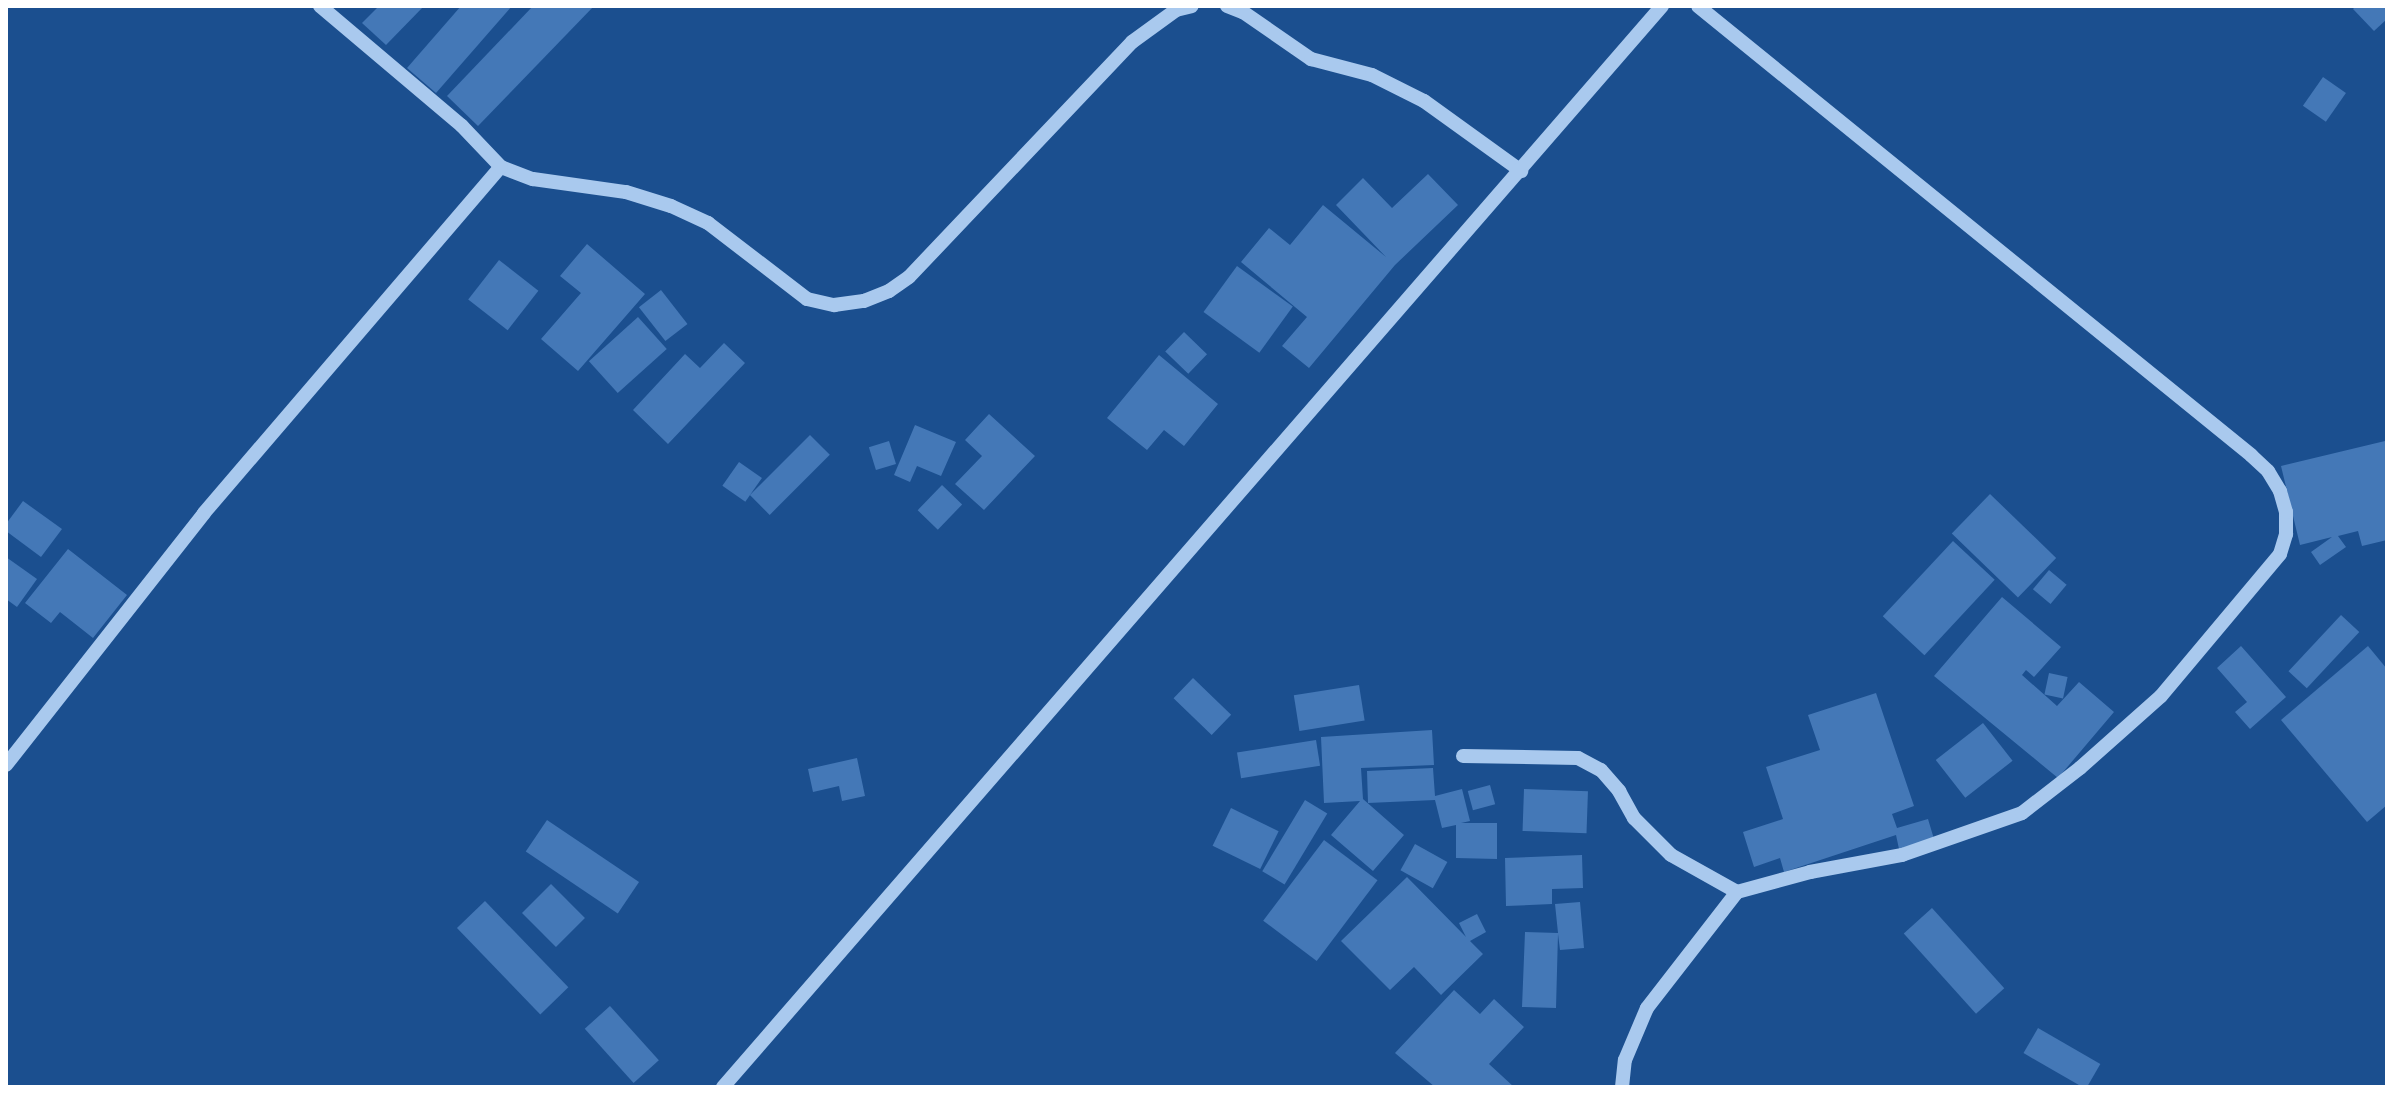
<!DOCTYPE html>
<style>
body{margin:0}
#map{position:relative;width:2393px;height:1093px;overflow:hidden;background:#1b4f8f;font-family:Overpass,sans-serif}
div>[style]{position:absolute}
.building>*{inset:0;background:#4478b7;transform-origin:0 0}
.minor>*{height:14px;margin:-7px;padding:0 7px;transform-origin:7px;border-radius:7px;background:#a9c9ee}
span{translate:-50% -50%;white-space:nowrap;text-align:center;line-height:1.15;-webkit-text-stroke:8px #1b4f8f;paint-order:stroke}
.frame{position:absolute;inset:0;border:8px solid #fff;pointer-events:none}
</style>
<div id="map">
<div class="building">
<i style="clip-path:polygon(379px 6px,424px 6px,386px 45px,362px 23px)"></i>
<i style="clip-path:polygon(461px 6px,512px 6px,436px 93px,407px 68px)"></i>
<i style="clip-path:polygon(533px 6px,594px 6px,478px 126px,447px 96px)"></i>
<i style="clip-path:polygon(2356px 6px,2387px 6px,2387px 19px,2374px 31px,2353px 9px)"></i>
<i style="left:2323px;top:77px;width:28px;height:35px;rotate:35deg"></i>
<i style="clip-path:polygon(1428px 174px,1458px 205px,1395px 265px,1309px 368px,1282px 346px,1307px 317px,1241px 262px,1269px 228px,1290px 245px,1323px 205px,1386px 257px,1336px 205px,1363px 178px,1392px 208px)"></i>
<i style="clip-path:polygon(587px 244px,645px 294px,578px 371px,541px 339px,581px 293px,560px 276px)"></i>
<i style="left:499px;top:260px;width:50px;height:50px;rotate:38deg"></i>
<i style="left:1237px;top:266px;width:69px;height:57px;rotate:36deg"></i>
<i style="left:661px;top:290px;width:43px;height:28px;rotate:52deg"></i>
<i style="left:638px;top:317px;width:43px;height:66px;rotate:48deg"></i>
<i style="left:1184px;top:332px;width:32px;height:27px;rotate:44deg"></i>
<i style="clip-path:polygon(724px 343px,745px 363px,668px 444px,633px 410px,685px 354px,700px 368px)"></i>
<i style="clip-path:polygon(1159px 355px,1218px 404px,1184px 446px,1164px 430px,1147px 450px,1107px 418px)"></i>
<i style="clip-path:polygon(989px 414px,1035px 456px,984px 510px,955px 484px,982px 456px,965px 440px)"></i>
<i style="clip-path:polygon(915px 425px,956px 442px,941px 476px,917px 466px,910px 482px,894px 475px)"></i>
<i style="left:810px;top:435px;width:28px;height:85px;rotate:45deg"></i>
<i style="left:889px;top:441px;width:24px;height:21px;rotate:73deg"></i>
<i style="clip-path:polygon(2385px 441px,2387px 540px,2362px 546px,2358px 531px,2338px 536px,2346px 547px,2320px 565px,2311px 552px,2332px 537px,2300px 545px,2281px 466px)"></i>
<i style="left:739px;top:462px;width:28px;height:29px;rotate:35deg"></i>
<i style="left:942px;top:485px;width:28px;height:35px;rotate:44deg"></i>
<i style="left:1990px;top:494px;width:92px;height:55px;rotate:44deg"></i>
<i style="clip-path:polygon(23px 501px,62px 529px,41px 557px,6px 531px,6px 524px)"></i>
<i style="left:1953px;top:541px;width:57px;height:103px;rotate:43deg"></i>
<i style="clip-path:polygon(68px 549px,127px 595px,93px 638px,60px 612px,51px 623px,25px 603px)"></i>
<i style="clip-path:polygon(6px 557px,37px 579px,17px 607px,6px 599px)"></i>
<i style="left:2049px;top:570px;width:23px;height:25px;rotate:40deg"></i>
<i style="clip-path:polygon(2002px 597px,2061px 647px,2034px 677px,2026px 670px,2022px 675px,2057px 706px,2079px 682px,2114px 712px,2058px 778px,1934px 676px)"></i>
<i style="left:2341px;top:615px;width:25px;height:77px;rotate:43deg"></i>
<i style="clip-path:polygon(2241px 646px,2286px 697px,2250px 729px,2235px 712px,2247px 702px,2217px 668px)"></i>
<i style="clip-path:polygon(2368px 646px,2387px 669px,2387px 805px,2367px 822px,2281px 720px)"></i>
<i style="left:2049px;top:673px;width:19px;height:22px;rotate:12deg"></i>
<i style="left:1193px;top:678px;width:53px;height:28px;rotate:44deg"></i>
<i style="left:1359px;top:685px;width:36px;height:66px;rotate:81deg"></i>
<i style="clip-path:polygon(1876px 693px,1914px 806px,1892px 814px,1897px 828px,1928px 819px,1934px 839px,1899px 849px,1896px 835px,1784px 872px,1780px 858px,1754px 867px,1743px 832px,1783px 819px,1766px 767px,1820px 750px,1808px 715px)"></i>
<i style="left:1983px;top:723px;width:48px;height:60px;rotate:52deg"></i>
<i style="clip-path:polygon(1432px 730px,1434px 765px,1361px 768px,1363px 799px,1404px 835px,1373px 871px,1331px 835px,1360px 801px,1324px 803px,1321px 737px)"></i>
<i style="left:1316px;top:740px;width:26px;height:80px;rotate:81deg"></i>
<i style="clip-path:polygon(857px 758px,865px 796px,842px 801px,839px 786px,813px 792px,808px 769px)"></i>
<i style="clip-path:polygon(1433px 768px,1435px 796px,1462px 789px,1470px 821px,1461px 823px,1497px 823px,1497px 859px,1456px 858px,1456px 825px,1442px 828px,1435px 800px,1368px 803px,1367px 771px)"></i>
<i style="left:1490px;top:785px;width:20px;height:23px;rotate:75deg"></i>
<i style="left:1524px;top:789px;width:64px;height:42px;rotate:2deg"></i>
<i style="left:1305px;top:800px;width:26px;height:83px;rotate:31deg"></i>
<i style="left:1231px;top:808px;width:53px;height:42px;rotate:26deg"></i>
<i style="left:547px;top:820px;width:111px;height:38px;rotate:34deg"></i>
<i style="left:1324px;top:840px;width:67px;height:101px;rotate:37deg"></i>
<i style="left:1415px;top:844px;width:37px;height:30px;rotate:29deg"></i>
<i style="clip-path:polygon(1582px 855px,1583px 888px,1552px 889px,1552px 904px,1506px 906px,1505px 858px)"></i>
<i style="clip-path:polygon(1407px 877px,1466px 937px,1459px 923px,1477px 914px,1486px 932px,1470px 941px,1483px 954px,1441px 995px,1414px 967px,1390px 990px,1341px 941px)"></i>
<i style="left:551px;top:884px;width:48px;height:41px;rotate:45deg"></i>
<i style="left:485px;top:901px;width:120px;height:39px;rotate:46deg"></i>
<i style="clip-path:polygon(1580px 902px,1584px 948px,1560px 950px,1558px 934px,1556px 1008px,1522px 1007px,1525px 932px,1558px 933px,1555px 904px)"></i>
<i style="left:1932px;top:908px;width:108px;height:38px;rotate:48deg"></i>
<i style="clip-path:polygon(1454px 990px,1480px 1014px,1494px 999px,1524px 1027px,1489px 1064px,1514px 1087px,1435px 1087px,1395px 1053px)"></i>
<i style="left:610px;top:1006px;width:73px;height:34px;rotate:48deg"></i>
<i style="left:2038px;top:1028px;width:72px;height:29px;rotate:30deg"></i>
</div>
<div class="minor">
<i style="left:1227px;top:6px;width:17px;rotate:21deg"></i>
<i style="left:1243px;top:12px;width:83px;rotate:34.7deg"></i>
<i style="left:1311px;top:59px;width:63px;rotate:14.7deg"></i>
<i style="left:1372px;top:75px;width:58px;rotate:26.6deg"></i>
<i style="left:1424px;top:101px;width:120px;rotate:35.8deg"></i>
<i style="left:501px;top:167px;width:34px;rotate:21deg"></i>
<i style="left:533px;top:179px;width:94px;rotate:8deg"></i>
<i style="left:626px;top:192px;width:47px;rotate:17.3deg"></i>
<i style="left:671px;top:206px;width:41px;rotate:24.7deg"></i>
<i style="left:708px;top:223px;width:125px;rotate:37.5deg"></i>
<i style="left:807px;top:299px;width:28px;rotate:13deg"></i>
<i style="left:834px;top:305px;width:30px;rotate:-8deg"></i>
<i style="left:864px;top:301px;width:27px;rotate:-22deg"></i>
<i style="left:889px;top:291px;width:24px;rotate:-35deg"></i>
<i style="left:909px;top:277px;width:324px;rotate:-46.5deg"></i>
<i style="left:1132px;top:42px;width:54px;rotate:-36deg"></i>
<i style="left:1176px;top:10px;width:16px;rotate:-14deg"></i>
<i style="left:1463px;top:756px;width:115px;rotate:1deg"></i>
<i style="left:1578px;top:758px;width:26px;rotate:28deg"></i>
<i style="left:1601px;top:770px;width:28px;rotate:49deg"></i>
<i style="left:1619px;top:791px;width:31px;rotate:61deg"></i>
<i style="left:1634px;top:818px;width:52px;rotate:45deg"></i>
<i style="left:1671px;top:855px;width:76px;rotate:29.3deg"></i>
<i style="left:1737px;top:892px;width:76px;rotate:-15.3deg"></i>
<i style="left:1810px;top:872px;width:94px;rotate:-10.5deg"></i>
<i style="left:1902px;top:855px;width:127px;rotate:-19.3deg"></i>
<i style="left:2022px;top:813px;width:73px;rotate:-37.8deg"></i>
<i style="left:2080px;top:768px;width:108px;rotate:-41.6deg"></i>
<i style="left:2161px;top:696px;width:185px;rotate:-50deg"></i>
<i style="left:2280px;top:554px;width:21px;rotate:-73deg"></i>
<i style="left:2286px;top:534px;width:22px;rotate:-90deg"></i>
<i style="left:2286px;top:512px;width:22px;rotate:-106deg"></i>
<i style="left:2280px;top:491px;width:23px;rotate:-121deg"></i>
<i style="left:2268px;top:471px;width:23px;rotate:-137deg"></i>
<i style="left:2251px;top:455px;width:712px;rotate:-140.93deg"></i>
<i style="left:6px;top:765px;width:320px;rotate:-51.8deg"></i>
<i style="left:204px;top:513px;width:456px;rotate:-49.4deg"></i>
<i style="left:501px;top:167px;width:57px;rotate:-133.6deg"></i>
<i style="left:462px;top:126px;width:186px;rotate:-139.8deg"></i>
<i style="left:723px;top:1087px;width:1432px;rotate:-49.02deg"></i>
<i style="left:1622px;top:1087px;width:27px;rotate:-84deg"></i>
<i style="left:1625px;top:1060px;width:56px;rotate:-67.1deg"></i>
<i style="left:1647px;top:1008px;width:147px;rotate:-52.2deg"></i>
</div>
<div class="frame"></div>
</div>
